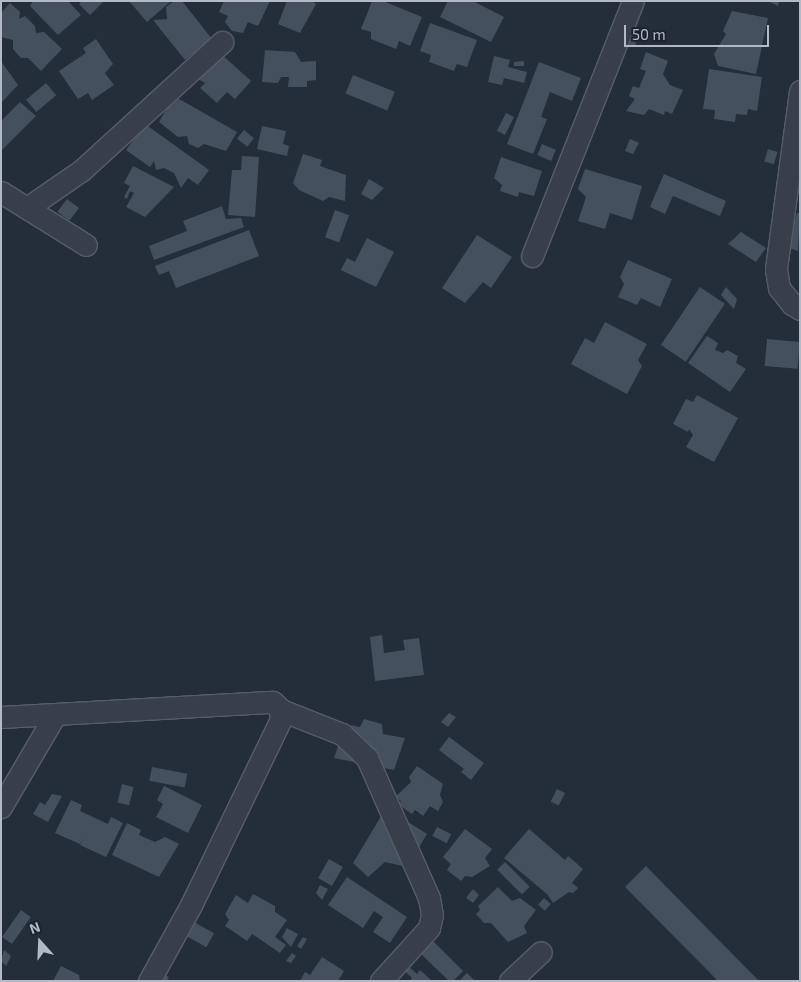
<!DOCTYPE html>
<style>
body{margin:0}
#map{position:relative;width:801px;height:982px;overflow:hidden;background:#242d3a;font-family:"Exo 2",sans-serif}
div>[style]{position:absolute}
.building>*{inset:0;background:#45505e;transform-origin:0 0}
.roads{filter:drop-shadow(1px 0 #565d68) drop-shadow(-1px 0 #565d68) drop-shadow(0 1px #565d68) drop-shadow(0 -1px #565d68)}
.minor>*{height:21px;margin:-10.5px;padding:0 10.5px;transform-origin:10.5px;border-radius:10.5px;background:#383f4a}
span{translate:-50% -50%;white-space:nowrap;text-align:center;line-height:1.15;-webkit-text-stroke:5px #1d242f;paint-order:stroke}
.frame{position:absolute;inset:0;border:2px solid #b3bac6;pointer-events:none}
.north{position:absolute;left:15px;top:917px;width:50px;height:50px;-webkit-text-stroke:4px #1d242f;paint-order:stroke;rotate:340deg;font-size:14px;font-weight:700;line-height:20px;text-align:center;color:#b3bac6}
.north::after{content:'';display:block;margin:auto;width:18px;height:22px;background:#b3bac6;clip-path:polygon(50% 0,100% 100%,50% 72%,0 100%)}
.scale{position:absolute;left:624px;top:25px;width:145px;height:22px;box-sizing:border-box;border:2px solid #b3bac6;border-top:0;padding-left:6px;font-size:15px;line-height:18px;white-space:nowrap;color:#b3bac6;-webkit-text-stroke:4px #1d242f;paint-order:stroke}
</style>
<div id="map">
<div class="building">
<i style="clip-path:polygon(33px 1px,68px 1px,81px 15px,58px 35px,30px 6px)"></i>
<i style="clip-path:polygon(82px 1px,104px 1px,90px 15px,79px 4px)"></i>
<i style="clip-path:polygon(129px 1px,171px 1px,147px 22px)"></i>
<i style="clip-path:polygon(174px 1px,182px 1px,212px 39px,185px 60px,153px 20px,167px 19px,166px 7px)"></i>
<i style="clip-path:polygon(224px 1px,270px 1px,258px 26px,248px 22px,243px 33px,232px 31px,225px 22px,228px 16px,219px 12px)"></i>
<i style="clip-path:polygon(287px 1px,312px 1px,316px 4px,300px 33px,278px 24px)"></i>
<i style="clip-path:polygon(372px 1px,383px 1px,422px 17px,410px 46px,399px 41px,396px 49px,371px 39px,371px 32px,361px 29px)"></i>
<i style="clip-path:polygon(448px 1px,473px 1px,504px 17px,491px 42px,440px 17px)"></i>
<i style="clip-path:polygon(768px 1px,779px 1px,778px 6px)"></i>
<i style="clip-path:polygon(10px 3px,20px 12px,19px 19px,25px 16px,35px 26px,36px 33px,44px 32px,62px 49px,41px 71px,28px 58px,21px 58px,13px 49px,13px 40px,1px 37px,1px 13px)"></i>
<i style="clip-path:polygon(732px 11px,768px 18px,756px 74px,718px 66px,714px 54px,726px 34px,723px 31px)"></i>
<i style="clip-path:polygon(430px 23px,477px 40px,467px 67px,457px 64px,454px 71px,429px 62px,431px 55px,420px 51px)"></i>
<i style="left:625px;top:31px;width:14px;height:12px;rotate:17deg"></i>
<i style="clip-path:polygon(96px 39px,113px 64px,105px 73px,114px 85px,92px 100px,88px 93px,78px 99px,59px 71px,86px 53px,83px 48px)"></i>
<i style="clip-path:polygon(265px 50px,295px 52px,301px 62px,316px 61px,316px 80px,307px 81px,307px 87px,288px 87px,289px 77px,281px 77px,278px 83px,262px 82px)"></i>
<i style="clip-path:polygon(646px 52px,668px 61px,663px 74px,670px 85px,683px 90px,672px 114px,665px 111px,664px 115px,649px 109px,644px 115px,626px 111px,635px 99px,629px 96px,633px 86px,639px 88px,646px 71px,640px 69px)"></i>
<i style="clip-path:polygon(221px 54px,251px 81px,235px 99px,227px 92px,217px 103px,200px 88px,205px 83px,198px 79px)"></i>
<i style="clip-path:polygon(494px 56px,510px 60px,508px 67px,527px 72px,524px 83px,504px 78px,502px 85px,488px 82px)"></i>
<i style="clip-path:polygon(1px 61px,18px 85px,1px 103px)"></i>
<i style="clip-path:polygon(524px 61px,524px 66px,514px 66px,514px 62px)"></i>
<i style="clip-path:polygon(539px 62px,581px 78px,572px 101px,550px 92px,541px 117px,547px 119px,533px 154px,507px 144px)"></i>
<i style="clip-path:polygon(709px 69px,762px 77px,757px 111px,748px 109px,747px 115px,736px 114px,735px 122px,714px 119px,715px 110px,703px 109px)"></i>
<i style="left:353px;top:75px;width:45px;height:20px;rotate:22deg"></i>
<i style="left:46px;top:83px;width:16px;height:26px;rotate:50deg"></i>
<i style="clip-path:polygon(174px 96px,237px 132px,226px 151px,204px 144px,198px 148px,189px 144px,187px 136px,178px 137px,159px 122px)"></i>
<i style="clip-path:polygon(20px 102px,36px 116px,1px 151px,1px 121px)"></i>
<i style="left:506px;top:113px;width:9px;height:20px;rotate:27deg"></i>
<i style="clip-path:polygon(145px 124px,209px 170px,198px 185px,188px 178px,181px 188px,174px 173px,164px 168px,156px 170px,154px 161px,150px 167px,126px 150px)"></i>
<i style="clip-path:polygon(262px 126px,286px 131px,283px 144px,289px 146px,287px 156px,257px 149px)"></i>
<i style="left:244px;top:130px;width:13px;height:11px;rotate:39deg"></i>
<i style="clip-path:polygon(630px 139px,639px 143px,633px 154px,625px 151px)"></i>
<i style="left:542px;top:144px;width:15px;height:12px;rotate:23deg"></i>
<i style="left:768px;top:149px;width:10px;height:13px;rotate:17deg"></i>
<i style="clip-path:polygon(303px 154px,322px 160px,320px 166px,346px 175px,345px 201px,329px 197px,323px 201px,299px 190px,293px 183px)"></i>
<i style="clip-path:polygon(242px 156px,259px 157px,255px 217px,228px 215px,232px 170px,241px 170px)"></i>
<i style="clip-path:polygon(501px 157px,542px 171px,534px 196px,519px 192px,518px 197px,500px 191px,502px 185px,494px 178px)"></i>
<i style="clip-path:polygon(133px 166px,174px 187px,145px 217px,126px 207px,134px 193px,130px 191px,127px 199px,124px 197px,130px 186px,124px 183px)"></i>
<i style="clip-path:polygon(585px 169px,642px 186px,632px 220px,610px 213px,605px 229px,578px 221px,586px 197px,578px 189px)"></i>
<i style="clip-path:polygon(664px 174px,726px 201px,720px 216px,673px 196px,665px 214px,650px 207px)"></i>
<i style="clip-path:polygon(369px 179px,384px 188px,372px 200px,361px 194px)"></i>
<i style="left:67px;top:199px;width:15px;height:16px;rotate:37deg"></i>
<i style="clip-path:polygon(222px 206px,226px 219px,241px 218px,244px 227px,154px 260px,149px 246px,187px 231px,183px 221px)"></i>
<i style="left:335px;top:210px;width:15px;height:29px;rotate:20deg"></i>
<i style="clip-path:polygon(797px 213px,800px 213px,798px 251px,786px 247px)"></i>
<i style="clip-path:polygon(249px 230px,259px 256px,176px 288px,169px 271px,159px 275px,155px 266px)"></i>
<i style="clip-path:polygon(741px 232px,766px 248px,756px 262px,728px 244px)"></i>
<i style="clip-path:polygon(477px 235px,512px 257px,491px 288px,483px 282px,465px 303px,442px 288px)"></i>
<i style="clip-path:polygon(367px 238px,394px 252px,376px 287px,341px 270px,347px 258px,355px 262px)"></i>
<i style="clip-path:polygon(628px 260px,672px 279px,660px 307px,641px 298px,637px 305px,618px 297px,624px 284px,620px 277px)"></i>
<i style="left:700px;top:287px;width:30px;height:70px;rotate:34deg"></i>
<i style="clip-path:polygon(726px 287px,737px 299px,734px 309px,721px 295px)"></i>
<i style="clip-path:polygon(605px 322px,647px 344px,638px 360px,642px 366px,627px 394px,571px 364px,585px 338px,594px 343px)"></i>
<i style="clip-path:polygon(707px 336px,718px 343px,715px 350px,723px 353px,727px 350px,738px 356px,736px 363px,746px 369px,730px 392px,688px 363px)"></i>
<i style="left:767px;top:339px;width:33px;height:27px;rotate:5deg"></i>
<i style="clip-path:polygon(697px 395px,738px 418px,714px 462px,686px 447px,693px 435px,689px 429px,688px 432px,673px 424px,686px 399px,693px 402px)"></i>
<i style="clip-path:polygon(382px 635px,384px 653px,405px 650px,403px 640px,419px 638px,424px 675px,375px 681px,370px 637px)"></i>
<i style="clip-path:polygon(449px 713px,456px 717px,448px 727px,441px 722px)"></i>
<i style="clip-path:polygon(364px 719px,382px 724px,383px 734px,405px 738px,394px 770px,334px 758px,342px 734px,351px 736px,351px 725px,360px 727px)"></i>
<i style="clip-path:polygon(449px 737px,484px 763px,471px 780px,461px 772px,464px 769px,439px 750px)"></i>
<i style="clip-path:polygon(417px 766px,443px 784px,440px 795px,443px 802px,438px 811px,430px 806px,423px 816px,415px 810px,412px 814px,399px 805px,401px 801px,395px 797px,411px 782px,409px 777px)"></i>
<i style="left:152px;top:767px;width:36px;height:14px;rotate:11deg"></i>
<i style="left:122px;top:784px;width:12px;height:19px;rotate:14deg"></i>
<i style="clip-path:polygon(164px 786px,202px 805px,188px 833px,156px 817px,163px 804px,157px 800px)"></i>
<i style="left:557px;top:789px;width:9px;height:14px;rotate:27deg"></i>
<i style="clip-path:polygon(52px 794px,62px 796px,48px 822px,33px 814px,40px 802px,45px 805px)"></i>
<i style="clip-path:polygon(71px 800px,82px 805px,80px 811px,108px 824px,111px 817px,123px 823px,106px 857px,80px 845px,84px 837px,80px 844px,55px 833px)"></i>
<i style="clip-path:polygon(386px 808px,427px 834px,407px 867px,385px 862px,368px 877px,353px 863px)"></i>
<i style="clip-path:polygon(127px 823px,141px 830px,139px 835px,155px 842px,165px 837px,179px 844px,159px 877px,112px 855px)"></i>
<i style="left:437px;top:827px;width:16px;height:10px;rotate:27deg"></i>
<i style="clip-path:polygon(465px 829px,492px 849px,485px 858px,490px 866px,472px 877px,465px 876px,461px 881px,447px 870px,451px 864px,443px 857px)"></i>
<i style="clip-path:polygon(529px 829px,565px 860px,568px 856px,583px 869px,572px 883px,578px 888px,573px 893px,569px 892px,553px 903px,547px 894px,504px 858px)"></i>
<i style="left:329px;top:859px;width:16px;height:22px;rotate:30deg"></i>
<i style="left:505px;top:862px;width:35px;height:11px;rotate:45deg"></i>
<i style="clip-path:polygon(646px 866px,759px 981px,718px 981px,625px 887px)"></i>
<i style="clip-path:polygon(347px 877px,407px 917px,390px 943px,373px 932px,383px 917px,374px 911px,363px 928px,328px 905px)"></i>
<i style="clip-path:polygon(320px 885px,328px 889px,322px 900px,316px 893px)"></i>
<i style="clip-path:polygon(498px 887px,512px 901px,520px 898px,536px 910px,524px 926px,527px 933px,508px 942px,491px 923px,484px 923px,476px 914px,480px 910px,478px 906px)"></i>
<i style="clip-path:polygon(473px 889px,479px 895px,473px 903px,466px 898px)"></i>
<i style="clip-path:polygon(253px 894px,275px 906px,275px 912px,287px 920px,275px 937px,286px 945px,280px 953px,252px 934px,247px 941px,225px 926px,229px 920px,225px 914px,236px 895px,248px 903px)"></i>
<i style="left:544px;top:898px;width:9px;height:9px;rotate:41deg"></i>
<i style="left:21px;top:910px;width:12px;height:33px;rotate:35deg"></i>
<i style="left:194px;top:922px;width:23px;height:16px;rotate:29deg"></i>
<i style="clip-path:polygon(287px 928px,298px 934px,291px 947px,282px 937px)"></i>
<i style="clip-path:polygon(303px 937px,307px 939px,301px 949px,297px 946px)"></i>
<i style="clip-path:polygon(432px 940px,463px 971px,453px 981px,449px 981px,419px 952px)"></i>
<i style="clip-path:polygon(4px 950px,11px 956px,6px 966px,1px 961px)"></i>
<i style="clip-path:polygon(292px 953px,296px 956px,291px 963px,286px 961px)"></i>
<i style="clip-path:polygon(322px 957px,344px 971px,338px 981px,300px 981px,305px 972px,310px 975px)"></i>
<i style="clip-path:polygon(407px 965px,417px 974px,420px 970px,432px 981px,410px 981px,412px 978px,403px 969px)"></i>
<i style="clip-path:polygon(61px 966px,79px 975px,80px 981px,53px 981px)"></i>
<i style="clip-path:polygon(159px 972px,169px 977px,167px 981px,155px 981px)"></i>
<i style="clip-path:polygon(467px 973px,475px 981px,459px 981px)"></i>
</div>
<div class="roads">
<div class="minor">
<i style="left:800px;top:91px;width:180px;rotate:97.7deg"></i>
<i style="left:776px;top:269px;width:19px;rotate:81deg"></i>
<i style="left:779px;top:288px;width:21px;rotate:51deg"></i>
<i style="left:792px;top:304px;width:9px;rotate:32deg"></i>
<i style="left:1px;top:192px;width:100px;rotate:31.9deg"></i>
<i style="left:27px;top:208px;width:67px;rotate:-34.6deg"></i>
<i style="left:82px;top:170px;width:190px;rotate:-42.4deg"></i>
<i style="left:532px;top:256px;width:274px;rotate:-68.4deg"></i>
<i style="left:281px;top:710px;width:66px;rotate:21.5deg"></i>
<i style="left:342px;top:734px;width:35px;rotate:44deg"></i>
<i style="left:367px;top:758px;width:153px;rotate:66.1deg"></i>
<i style="left:429px;top:898px;width:17px;rotate:80deg"></i>
<i style="left:432px;top:915px;width:13px;rotate:103deg"></i>
<i style="left:429px;top:928px;width:72px;rotate:132.2deg"></i>
<i style="left:1px;top:717px;width:272px;rotate:-3.2deg"></i>
<i style="left:273px;top:702px;width:11px;rotate:45deg"></i>
<i style="left:281px;top:710px;width:11px;rotate:95deg"></i>
<i style="left:280px;top:721px;width:204px;rotate:115.8deg"></i>
<i style="left:191px;top:905px;width:87px;rotate:118.9deg"></i>
<i style="left:1px;top:807px;width:107px;rotate:-59.6deg"></i>
<i style="left:510px;top:981px;width:42px;rotate:-43.1deg"></i>
</div>
</div>
<div class="frame"></div>
<div class="north">N</div>
<div class="scale">50 m</div>
</div>
